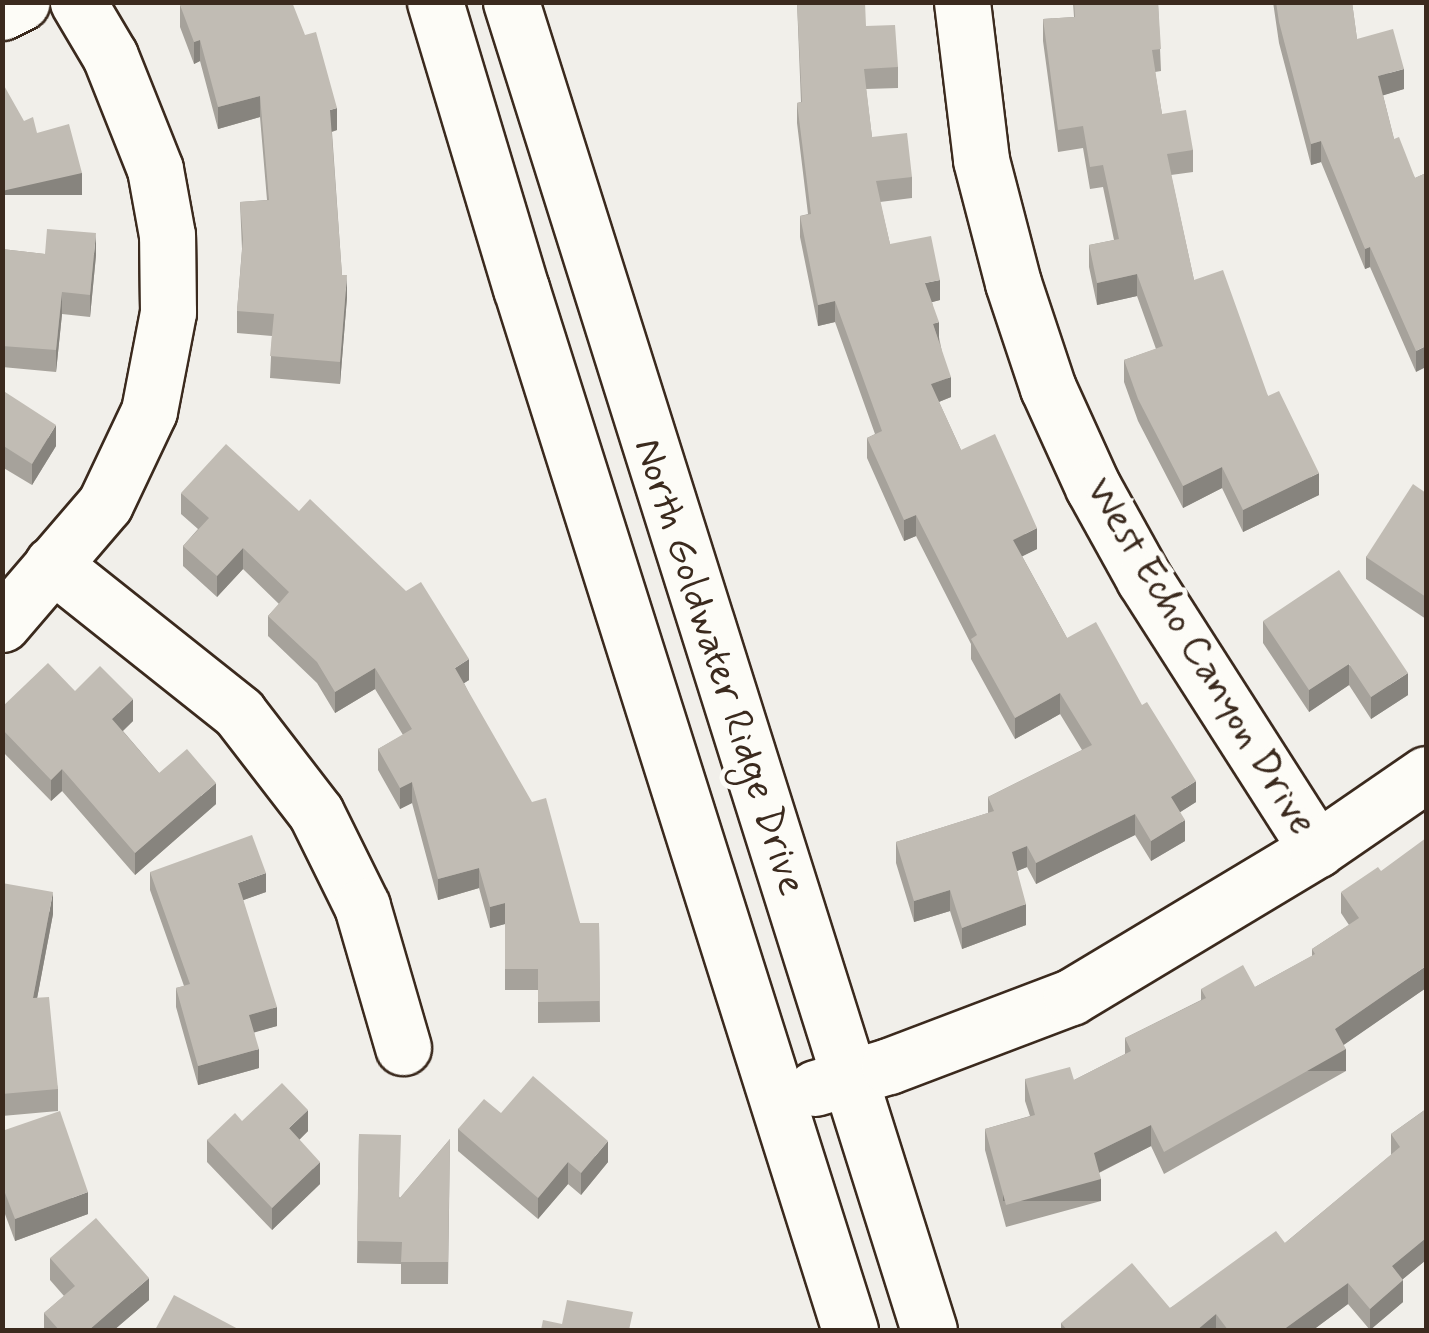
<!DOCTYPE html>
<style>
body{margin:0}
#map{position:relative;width:1429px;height:1333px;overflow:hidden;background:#f1efea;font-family:Mynerve,sans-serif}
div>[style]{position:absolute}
.roads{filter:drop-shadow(2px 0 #3b2a1e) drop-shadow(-2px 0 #3b2a1e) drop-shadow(0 2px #3b2a1e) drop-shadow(0 -2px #3b2a1e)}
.minor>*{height:55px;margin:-27.5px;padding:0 27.5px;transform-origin:27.5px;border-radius:27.5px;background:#fdfcf7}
.wall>*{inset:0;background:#a6a29b}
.shaded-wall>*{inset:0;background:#87847e;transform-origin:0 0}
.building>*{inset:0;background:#c1bcb4}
span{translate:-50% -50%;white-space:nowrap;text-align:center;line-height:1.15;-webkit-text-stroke:10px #fdfcf7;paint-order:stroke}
.street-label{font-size:40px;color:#3b2a1e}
.frame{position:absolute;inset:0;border:5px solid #3b2a1e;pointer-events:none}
</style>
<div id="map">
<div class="roads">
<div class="minor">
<i style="left:435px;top:2px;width:299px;rotate:73.3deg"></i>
<i style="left:521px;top:288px;width:1093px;rotate:72.48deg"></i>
<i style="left:511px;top:2px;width:1392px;rotate:72.53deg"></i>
<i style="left:962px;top:2px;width:159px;rotate:83.1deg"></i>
<i style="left:981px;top:160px;width:127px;rotate:75.4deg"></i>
<i style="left:1013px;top:283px;width:111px;rotate:71.6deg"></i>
<i style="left:1048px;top:388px;width:109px;rotate:65.6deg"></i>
<i style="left:1093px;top:487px;width:105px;rotate:61deg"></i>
<i style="left:1144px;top:579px;width:321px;rotate:57.4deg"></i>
<i style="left:2px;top:12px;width:22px;rotate:-27deg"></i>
<i style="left:52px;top:564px;width:239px;rotate:38.5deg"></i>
<i style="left:239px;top:713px;width:126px;rotate:52.4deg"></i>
<i style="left:316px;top:813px;width:104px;rotate:63.7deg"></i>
<i style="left:362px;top:906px;width:147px;rotate:73.8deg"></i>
<i style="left:2px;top:624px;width:158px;rotate:-49.4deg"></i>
<i style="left:105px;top:504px;width:103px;rotate:-64.7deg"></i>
<i style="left:149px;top:411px;width:101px;rotate:-79.1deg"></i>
<i style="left:168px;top:312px;width:77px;rotate:-90.7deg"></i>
<i style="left:167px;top:235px;width:67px;rotate:-100.3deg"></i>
<i style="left:155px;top:169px;width:122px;rotate:-111.7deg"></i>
<i style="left:110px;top:56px;width:63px;rotate:-120.7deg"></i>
<i style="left:815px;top:1088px;width:77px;rotate:-16.6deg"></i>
<i style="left:889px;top:1066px;width:195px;rotate:-20.8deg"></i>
<i style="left:1071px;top:997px;width:287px;rotate:-31deg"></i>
<i style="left:1317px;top:849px;width:132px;rotate:-34.5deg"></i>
</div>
</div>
<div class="wall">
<i style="clip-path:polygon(797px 2px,866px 26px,898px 67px,898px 88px,866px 89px,872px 137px,912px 177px,912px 198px,880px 202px,890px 244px,940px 300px,932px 302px,951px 397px,939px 402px,961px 450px,1037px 549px,1022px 556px,1067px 638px,1196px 802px,1180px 812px,1185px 841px,1151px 861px,1135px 835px,1036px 884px,1027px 867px,1017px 871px,1026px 925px,962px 949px,950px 911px,914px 922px,896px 863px,896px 842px,988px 813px,988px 797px,1082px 750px,1060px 714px,1015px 739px,971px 659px,971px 644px,916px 536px,904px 541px,867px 458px,867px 438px,875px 434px,835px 322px,818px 326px,800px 237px,800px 216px,808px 214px,797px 123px,797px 103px,801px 102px)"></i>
<i style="clip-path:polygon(1073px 2px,1158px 2px,1161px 71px,1155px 72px,1162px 114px,1193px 150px,1193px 172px,1171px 175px,1194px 280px,1268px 396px,1319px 495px,1243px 532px,1222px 488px,1183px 508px,1138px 421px,1124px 382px,1124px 360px,1156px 349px,1137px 296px,1097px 305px,1089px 267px,1089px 245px,1114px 240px,1103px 187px,1090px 189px,1083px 148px,1058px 152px,1043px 41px,1043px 19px,1074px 17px)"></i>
<i style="clip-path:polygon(1273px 2px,1352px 2px,1357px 39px,1404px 89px,1383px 95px,1394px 139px,1415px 178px,1426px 173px,1416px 372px,1370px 267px,1365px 269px,1321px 162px,1311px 165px,1279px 43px)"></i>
<i style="clip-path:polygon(180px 5px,337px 130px,332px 132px,342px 275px,347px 297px,340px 384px,270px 378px,272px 336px,237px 333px,237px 311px,242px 249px,240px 202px,267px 200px,260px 117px,218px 129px,200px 61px,194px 64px,180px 27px)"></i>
<i style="clip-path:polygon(2px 249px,45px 254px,96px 255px,90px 317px,62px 314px,56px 372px,2px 367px)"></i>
<i style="clip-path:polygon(2px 390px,56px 446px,32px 485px,2px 467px)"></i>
<i style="clip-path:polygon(181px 493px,469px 680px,464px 683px,580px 923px,599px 923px,600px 1022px,538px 1023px,538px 990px,505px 990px,505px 924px,490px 928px,479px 888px,438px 900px,412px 803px,400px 809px,378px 770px,378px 749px,403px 735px,375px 689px,335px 713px,317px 683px,268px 636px,268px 616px,279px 604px,243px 569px,217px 597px,183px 566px,183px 546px,198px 529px,181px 514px)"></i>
<i style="clip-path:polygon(1426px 493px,1426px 619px,1366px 579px,1366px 557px)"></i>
<i style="clip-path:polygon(1263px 621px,1408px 695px,1371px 719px,1349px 685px,1309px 712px,1263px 643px)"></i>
<i style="clip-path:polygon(75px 691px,133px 721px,123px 731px,159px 773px,216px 804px,135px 875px,62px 791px,51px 801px,2px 751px,2px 707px)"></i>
<i style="clip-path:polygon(150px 872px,266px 892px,243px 900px,277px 1026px,254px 1032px,259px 1068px,198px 1085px,176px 1007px,176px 988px,184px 986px,150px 890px)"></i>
<i style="clip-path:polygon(2px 883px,53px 914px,37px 998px,58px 1089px,58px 1111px,2px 1116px)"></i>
<i style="clip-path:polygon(1341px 892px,1426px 988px,1343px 1045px,1346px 1071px,1164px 1174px,1151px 1146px,1099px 1173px,1101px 1201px,1006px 1227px,985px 1150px,985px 1129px,1030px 1116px,1025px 1101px,1025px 1079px,1074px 1080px,1125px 1054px,1125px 1038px,1201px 1000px,1201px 989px,1255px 987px,1312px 956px,1312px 949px,1349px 925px,1341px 913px)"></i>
<i style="clip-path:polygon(1426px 1109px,1426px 1260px,1403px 1279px,1403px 1302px,1370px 1330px,1348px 1304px,1313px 1330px,1061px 1330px,1061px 1323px,1170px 1308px,1285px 1243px,1391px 1155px,1391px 1134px)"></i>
<i style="clip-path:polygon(501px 1113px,608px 1162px,581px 1195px,568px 1184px,538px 1219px,458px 1151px,458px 1129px)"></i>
<i style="clip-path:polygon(242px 1121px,308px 1131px,299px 1140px,320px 1184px,272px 1230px,207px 1162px,207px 1140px)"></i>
<i style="clip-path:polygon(2px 1131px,88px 1214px,15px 1241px,2px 1206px)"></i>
<i style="clip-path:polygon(359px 1134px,400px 1198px,450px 1139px,448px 1284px,401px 1284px,401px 1264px,357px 1263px)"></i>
<i style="clip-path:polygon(50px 1258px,149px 1300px,114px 1330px,44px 1330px,44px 1313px,64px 1296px,50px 1280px)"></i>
</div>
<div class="shaded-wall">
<i style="clip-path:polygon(200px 40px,200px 61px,194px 64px,194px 42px)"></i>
<i style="clip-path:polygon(1404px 69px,1404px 89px,1378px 97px,1378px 76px)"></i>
<i style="clip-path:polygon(260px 96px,260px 117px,218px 129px,218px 107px)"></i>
<i style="clip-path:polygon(337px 108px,337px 130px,330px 132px,330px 110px)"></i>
<i style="clip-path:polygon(1321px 141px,1321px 162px,1311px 165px,1311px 144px)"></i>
<i style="left:82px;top:173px;width:22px;height:82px;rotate:90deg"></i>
<i style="clip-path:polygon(96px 233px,96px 255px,90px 317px,90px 295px)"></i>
<i style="clip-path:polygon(1370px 247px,1370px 267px,1365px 269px,1365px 249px)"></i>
<i style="clip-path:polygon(1137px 274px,1137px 296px,1097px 305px,1097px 283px)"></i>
<i style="clip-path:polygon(347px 275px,347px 297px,340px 384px,340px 362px)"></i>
<i style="clip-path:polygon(940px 280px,940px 300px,925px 304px,925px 283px)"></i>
<i style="clip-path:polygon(62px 292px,62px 314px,56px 372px,56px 350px)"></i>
<i style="clip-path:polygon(835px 301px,835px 322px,818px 326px,818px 305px)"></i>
<i style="clip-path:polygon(939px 322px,939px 343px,933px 324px)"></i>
<i style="clip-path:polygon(1426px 346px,1426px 367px,1416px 372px,1416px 351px)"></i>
<i style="clip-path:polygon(951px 377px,951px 397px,931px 405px,931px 384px)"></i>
<i style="clip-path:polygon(56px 425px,56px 446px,32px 485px,32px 464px)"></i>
<i style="clip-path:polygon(1222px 467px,1222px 488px,1183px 508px,1183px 486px)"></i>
<i style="clip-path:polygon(1319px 473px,1319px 495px,1243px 532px,1243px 510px)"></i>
<i style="clip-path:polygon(916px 515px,916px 536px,904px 541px,904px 520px)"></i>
<i style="clip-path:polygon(1037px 528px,1037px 549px,1013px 561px,1013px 540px)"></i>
<i style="clip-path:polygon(243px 548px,243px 569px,217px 597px,217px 576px)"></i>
<i style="clip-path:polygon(469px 659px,469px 680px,455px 689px,455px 668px)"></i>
<i style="clip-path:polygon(1349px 664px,1349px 685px,1309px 712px,1309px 690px)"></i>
<i style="clip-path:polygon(375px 668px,375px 689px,335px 713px,335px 692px)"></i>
<i style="clip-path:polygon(1408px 673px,1408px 695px,1371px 719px,1371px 697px)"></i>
<i style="clip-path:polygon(1060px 693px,1060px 714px,1015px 739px,1015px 718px)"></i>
<i style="clip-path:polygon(133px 699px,133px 721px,112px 741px,112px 719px)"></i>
<i style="clip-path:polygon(62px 769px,62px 791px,51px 801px,51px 780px)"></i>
<i style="clip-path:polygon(1196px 781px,1196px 802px,1171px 818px,1171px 797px)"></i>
<i style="clip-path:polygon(412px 782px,412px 803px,400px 809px,400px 788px)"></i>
<i style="clip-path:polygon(216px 783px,216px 804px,135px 875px,135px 853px)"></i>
<i style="clip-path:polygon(1135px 814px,1135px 835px,1036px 884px,1036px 863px)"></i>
<i style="clip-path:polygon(1185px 820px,1185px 841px,1151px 861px,1151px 841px)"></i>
<i style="clip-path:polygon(1027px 846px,1027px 867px,1012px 873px,1012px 852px)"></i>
<i style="clip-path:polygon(479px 868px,479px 888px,438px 900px,438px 879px)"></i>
<i style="clip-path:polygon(266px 873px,266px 892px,238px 902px,238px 883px)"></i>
<i style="clip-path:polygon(950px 890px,950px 911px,914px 922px,914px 901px)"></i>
<i style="clip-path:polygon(53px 892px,53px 914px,33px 1020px,33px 998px)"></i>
<i style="clip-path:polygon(505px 903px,505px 924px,490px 928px,490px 907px)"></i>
<i style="clip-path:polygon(1026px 904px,1026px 925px,962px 949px,962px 928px)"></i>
<i style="clip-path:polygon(1426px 966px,1426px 988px,1335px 1051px,1335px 1029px)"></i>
<i style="clip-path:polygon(277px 1007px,277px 1026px,249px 1034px,249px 1015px)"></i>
<i style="clip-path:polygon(259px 1049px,259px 1068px,198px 1085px,198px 1066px)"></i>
<i style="left:1346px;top:1049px;width:22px;height:209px;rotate:90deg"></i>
<i style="clip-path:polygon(308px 1110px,308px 1131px,289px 1150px,289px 1128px)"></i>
<i style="clip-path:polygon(1151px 1125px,1151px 1146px,1094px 1175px,1094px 1153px)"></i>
<i style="clip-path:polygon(608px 1141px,608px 1162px,581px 1195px,581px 1173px)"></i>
<i style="clip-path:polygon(320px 1162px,320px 1184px,272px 1230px,272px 1208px)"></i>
<i style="clip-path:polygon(568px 1162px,568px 1184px,538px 1219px,538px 1198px)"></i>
<i style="left:1101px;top:1179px;width:22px;height:98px;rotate:90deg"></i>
<i style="clip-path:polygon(88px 1192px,88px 1214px,15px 1241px,15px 1219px)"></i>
<i style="clip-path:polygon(1426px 1238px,1426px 1260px,1392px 1288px,1392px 1266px)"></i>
<i style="clip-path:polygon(149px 1278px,149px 1300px,114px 1330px,89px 1330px)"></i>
<i style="clip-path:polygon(1403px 1280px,1403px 1302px,1370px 1330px,1370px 1309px)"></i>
<i style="clip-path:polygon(1348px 1283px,1348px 1304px,1313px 1330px,1283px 1330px)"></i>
<i style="clip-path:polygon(1216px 1314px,1216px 1330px,1197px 1330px)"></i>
</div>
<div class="building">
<i style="clip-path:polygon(188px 2px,292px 2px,305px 35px,316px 32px,337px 108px,330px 110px,342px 275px,347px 275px,340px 362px,270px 356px,274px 314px,237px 311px,243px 239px,240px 202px,269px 200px,260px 96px,218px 107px,200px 40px,194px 42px,180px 5px)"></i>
<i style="clip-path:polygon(797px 2px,865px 2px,866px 26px,895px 25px,898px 67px,864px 69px,872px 137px,907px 133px,912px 177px,876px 181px,890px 244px,931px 236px,940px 280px,925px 283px,939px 322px,933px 324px,951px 377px,931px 384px,961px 450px,995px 434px,1037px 528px,1013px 540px,1067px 638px,1096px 622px,1142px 705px,1147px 702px,1196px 781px,1171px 797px,1185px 820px,1151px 841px,1135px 814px,1036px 863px,1027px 846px,1012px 852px,1026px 904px,962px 928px,950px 890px,914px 901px,896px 842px,994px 811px,988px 797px,1092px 745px,1060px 693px,1015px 718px,971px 639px,977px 635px,916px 515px,904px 520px,867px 438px,882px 431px,835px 301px,818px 305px,800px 216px,811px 214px,797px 103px,802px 102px)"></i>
<i style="clip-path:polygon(1074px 2px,1158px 2px,1161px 49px,1152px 50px,1162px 114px,1186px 110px,1193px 150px,1167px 154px,1194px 280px,1223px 270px,1268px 396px,1279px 391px,1319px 473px,1243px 510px,1222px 467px,1183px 486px,1138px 399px,1124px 360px,1163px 346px,1137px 274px,1097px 283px,1089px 245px,1119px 239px,1103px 165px,1090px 167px,1083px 126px,1058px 130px,1043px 19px,1075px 17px)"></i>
<i style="clip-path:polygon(1276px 2px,1352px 2px,1357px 39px,1393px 29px,1404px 69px,1378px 76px,1394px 139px,1399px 137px,1415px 178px,1426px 173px,1426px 346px,1416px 351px,1370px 247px,1365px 249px,1321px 141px,1311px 144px,1279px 22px)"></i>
<i style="clip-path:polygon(2px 82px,24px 121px,33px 117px,37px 133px,69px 124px,82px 173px,2px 191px)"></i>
<i style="clip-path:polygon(47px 229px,96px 233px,90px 295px,62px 292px,56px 350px,2px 346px,2px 249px,45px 254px)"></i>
<i style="clip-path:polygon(2px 390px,56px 425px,32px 464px,2px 445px)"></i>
<i style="clip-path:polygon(226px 444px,299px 511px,310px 499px,406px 591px,421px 582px,469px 659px,455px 668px,532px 802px,546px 798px,580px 923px,599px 923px,600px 1001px,538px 1002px,538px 969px,505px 969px,505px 903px,490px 907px,479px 868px,438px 879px,412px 782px,400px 788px,378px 749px,412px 729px,375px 668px,335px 692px,317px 662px,268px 616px,289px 592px,243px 548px,217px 576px,183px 546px,209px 518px,181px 493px)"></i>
<i style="clip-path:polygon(1413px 484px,1426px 493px,1426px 597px,1366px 557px)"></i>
<i style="clip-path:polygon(1339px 570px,1408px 673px,1371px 697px,1349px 664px,1309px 690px,1263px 621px)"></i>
<i style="clip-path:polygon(48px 663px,75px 691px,100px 666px,133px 699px,112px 719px,159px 773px,187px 749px,216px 783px,135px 853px,62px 769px,51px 780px,2px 729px,2px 707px)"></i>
<i style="clip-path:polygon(252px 835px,266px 873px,238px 883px,277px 1007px,249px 1015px,259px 1049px,198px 1066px,176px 988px,190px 984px,150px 872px)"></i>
<i style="clip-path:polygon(1426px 838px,1426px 966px,1335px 1029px,1346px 1049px,1164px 1152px,1151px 1125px,1094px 1153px,1101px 1179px,1006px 1205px,985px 1129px,1035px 1115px,1025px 1079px,1070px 1067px,1074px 1080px,1131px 1051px,1125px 1038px,1206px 998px,1201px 989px,1243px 965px,1255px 987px,1315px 954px,1312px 949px,1359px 918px,1341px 892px,1378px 867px,1381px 871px)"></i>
<i style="clip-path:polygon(2px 883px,53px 892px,33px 998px,49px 997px,58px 1089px,2px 1094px)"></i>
<i style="clip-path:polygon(533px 1076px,608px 1141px,581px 1173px,568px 1162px,538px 1198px,458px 1129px,484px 1099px,501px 1113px)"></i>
<i style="clip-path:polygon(282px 1083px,308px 1110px,289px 1128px,320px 1162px,272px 1208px,207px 1140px,235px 1113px,242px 1121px)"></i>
<i style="clip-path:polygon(1426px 1109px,1426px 1238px,1392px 1266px,1403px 1280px,1370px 1309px,1348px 1283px,1283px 1330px,1228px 1330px,1216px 1314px,1197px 1330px,1067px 1330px,1061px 1323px,1132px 1263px,1170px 1308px,1276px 1231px,1285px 1243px,1400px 1147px,1391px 1134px)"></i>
<i style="clip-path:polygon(60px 1111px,88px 1192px,15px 1219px,2px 1185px,2px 1131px)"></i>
<i style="clip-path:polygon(359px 1134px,401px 1135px,399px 1199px,450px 1139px,448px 1262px,401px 1262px,402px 1242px,357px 1241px)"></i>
<i style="clip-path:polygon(96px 1218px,149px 1278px,89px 1330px,59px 1330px,44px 1313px,75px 1286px,50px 1258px)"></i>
<i style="clip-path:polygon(174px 1295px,240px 1330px,155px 1330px)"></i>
<i style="clip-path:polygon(567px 1300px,633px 1312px,629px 1330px,541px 1330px,543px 1320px,562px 1324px)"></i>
</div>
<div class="street-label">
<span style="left:1200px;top:657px;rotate:59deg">West Echo Canyon Drive</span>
<span style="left:719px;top:667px;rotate:72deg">North Goldwater Ridge Drive</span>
</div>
<div class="frame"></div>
</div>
